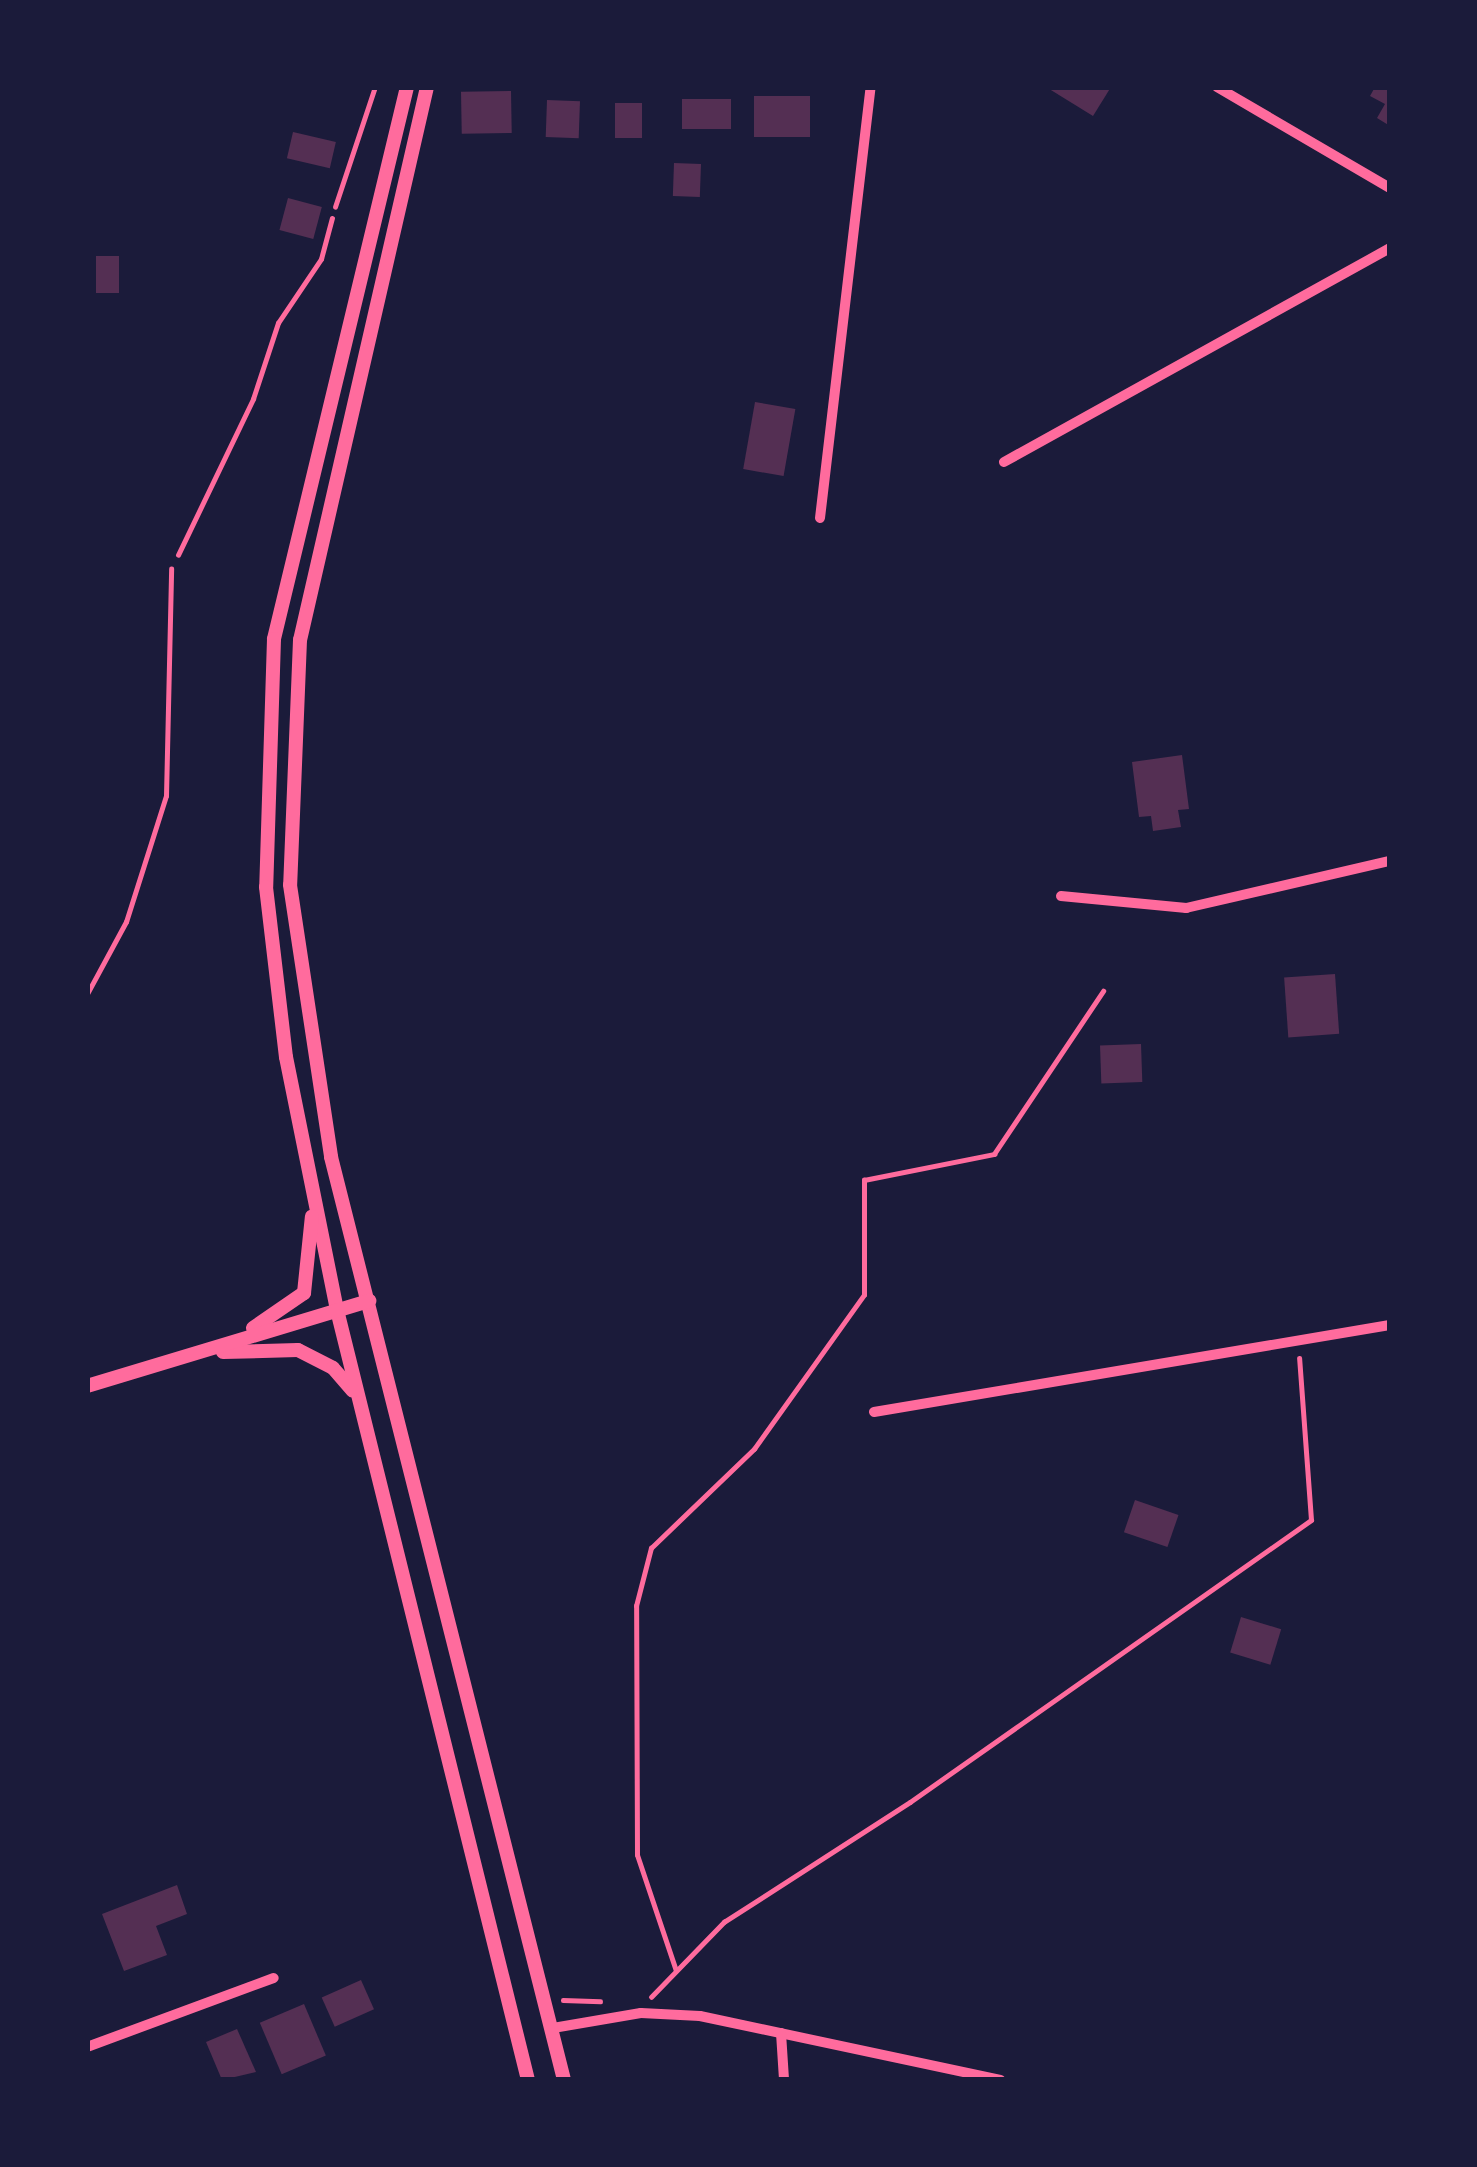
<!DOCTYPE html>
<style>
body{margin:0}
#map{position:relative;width:1477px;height:2167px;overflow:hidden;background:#1b1b3a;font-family:Barlow,sans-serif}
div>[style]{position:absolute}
.building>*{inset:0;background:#542f53;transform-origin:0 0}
.path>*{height:4.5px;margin:-2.25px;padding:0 2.25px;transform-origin:2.25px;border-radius:2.25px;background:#ff6b9d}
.service>*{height:4.5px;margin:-2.25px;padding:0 2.25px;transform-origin:2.25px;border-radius:2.25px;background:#ff6b9d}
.minor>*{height:10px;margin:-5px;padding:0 5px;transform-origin:5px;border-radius:5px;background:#ff6b9d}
.secondary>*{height:14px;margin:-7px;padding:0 7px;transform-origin:7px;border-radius:7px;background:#ff6b9d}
span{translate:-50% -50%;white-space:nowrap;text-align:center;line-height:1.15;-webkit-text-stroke:9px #1b1b3a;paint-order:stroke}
.frame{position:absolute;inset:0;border:90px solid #1b1b3a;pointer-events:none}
</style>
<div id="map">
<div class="building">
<i style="clip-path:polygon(1046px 87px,1111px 87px,1093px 116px)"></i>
<i style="clip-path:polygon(1375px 87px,1390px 87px,1390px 126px,1377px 118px,1385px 104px,1370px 96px)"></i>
<i style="left:511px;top:91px;width:42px;height:50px;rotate:89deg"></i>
<i style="left:810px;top:96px;width:41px;height:56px;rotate:90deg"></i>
<i style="left:731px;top:99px;width:30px;height:49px;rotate:90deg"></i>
<i style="left:547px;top:100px;width:33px;height:37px;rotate:2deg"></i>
<i style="left:642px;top:103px;width:35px;height:27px;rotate:90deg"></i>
<i style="left:293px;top:132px;width:44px;height:27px;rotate:13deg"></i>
<i style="left:674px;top:163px;width:27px;height:33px;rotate:2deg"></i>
<i style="left:288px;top:198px;width:35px;height:33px;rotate:15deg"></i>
<i style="left:96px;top:256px;width:23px;height:37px"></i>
<i style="left:755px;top:402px;width:41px;height:68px;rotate:10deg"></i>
<i style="clip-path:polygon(1182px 755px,1189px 809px,1178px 810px,1181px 827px,1153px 831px,1151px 816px,1139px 817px,1132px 762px)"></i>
<i style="left:1335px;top:974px;width:60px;height:51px;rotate:86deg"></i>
<i style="left:1141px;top:1044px;width:38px;height:41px;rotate:88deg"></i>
<i style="left:1135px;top:1500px;width:46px;height:34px;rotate:19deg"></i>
<i style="left:1241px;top:1617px;width:42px;height:37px;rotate:17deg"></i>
<i style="clip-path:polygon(177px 1885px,187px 1914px,156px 1926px,167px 1955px,124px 1971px,102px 1914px)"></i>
<i style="left:361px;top:1980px;width:32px;height:43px;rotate:66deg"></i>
<i style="left:304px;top:2004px;width:56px;height:48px;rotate:67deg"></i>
<i style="clip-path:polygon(237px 2029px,256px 2072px,222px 2080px,206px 2042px)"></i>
</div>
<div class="path">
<i style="left:178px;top:555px;width:173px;rotate:-64.3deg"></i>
<i style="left:253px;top:399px;width:80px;rotate:-71.8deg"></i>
<i style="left:278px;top:323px;width:77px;rotate:-56.1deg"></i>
<i style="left:321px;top:259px;width:42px;rotate:-75deg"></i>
<i style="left:676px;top:1971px;width:122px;rotate:-108.6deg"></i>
<i style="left:637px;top:1855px;width:249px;rotate:-90.2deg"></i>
<i style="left:636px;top:1606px;width:60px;rotate:-75.5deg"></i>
<i style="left:651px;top:1548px;width:143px;rotate:-43.9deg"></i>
<i style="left:754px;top:1449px;width:189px;rotate:-54.5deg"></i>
<i style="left:864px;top:1295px;width:115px;rotate:-90deg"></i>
<i style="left:864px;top:1180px;width:133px;rotate:-11.3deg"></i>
<i style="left:994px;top:1154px;width:196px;rotate:-56.2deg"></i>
<i style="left:651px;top:1997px;width:105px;rotate:-45.8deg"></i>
<i style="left:724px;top:1922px;width:221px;rotate:-32.8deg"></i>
<i style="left:910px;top:1802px;width:490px;rotate:-35.1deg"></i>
<i style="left:1311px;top:1520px;width:162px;rotate:-94.2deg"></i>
<i style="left:563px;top:2000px;width:37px;rotate:2deg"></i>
</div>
<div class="service">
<i style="left:335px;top:207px;width:126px;rotate:-71.6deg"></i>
<i style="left:87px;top:994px;width:82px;rotate:-61.6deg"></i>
<i style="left:126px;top:922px;width:132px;rotate:-72.4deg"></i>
<i style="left:166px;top:796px;width:227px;rotate:-88.7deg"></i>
</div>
<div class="minor">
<i style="left:1217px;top:87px;width:200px;rotate:30.3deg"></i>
<i style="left:1004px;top:462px;width:441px;rotate:-29deg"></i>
<i style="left:820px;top:518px;width:434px;rotate:-83.3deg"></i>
<i style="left:1061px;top:896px;width:126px;rotate:5.5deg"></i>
<i style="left:1186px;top:908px;width:209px;rotate:-13deg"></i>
<i style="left:874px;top:1412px;width:523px;rotate:-9.57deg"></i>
<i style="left:553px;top:2028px;width:89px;rotate:-9.7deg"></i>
<i style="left:641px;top:2013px;width:59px;rotate:2.9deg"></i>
<i style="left:700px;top:2016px;width:307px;rotate:12deg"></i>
<i style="left:781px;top:2033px;width:47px;rotate:86.3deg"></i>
<i style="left:87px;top:2047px;width:199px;rotate:-20.3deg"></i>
</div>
<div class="secondary">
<i style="left:407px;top:87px;width:568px;rotate:103.55deg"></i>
<i style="left:274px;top:639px;width:248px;rotate:91.8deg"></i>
<i style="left:266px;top:887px;width:171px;rotate:83.3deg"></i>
<i style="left:286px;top:1057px;width:258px;rotate:78.6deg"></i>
<i style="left:337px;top:1310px;width:793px;rotate:76.07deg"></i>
<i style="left:427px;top:87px;width:567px;rotate:102.93deg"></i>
<i style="left:300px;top:640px;width:245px;rotate:92.3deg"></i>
<i style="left:290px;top:885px;width:275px;rotate:81.4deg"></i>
<i style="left:331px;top:1157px;width:952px;rotate:75.83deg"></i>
<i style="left:253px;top:1328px;width:62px;rotate:-34.5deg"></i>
<i style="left:304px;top:1293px;width:77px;rotate:-84.1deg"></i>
<i style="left:223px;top:1352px;width:75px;rotate:-1.5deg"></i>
<i style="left:298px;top:1350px;width:39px;rotate:27deg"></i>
<i style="left:333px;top:1368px;width:30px;rotate:49deg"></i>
<i style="left:87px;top:1386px;width:295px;rotate:-16.8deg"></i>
</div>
<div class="frame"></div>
</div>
